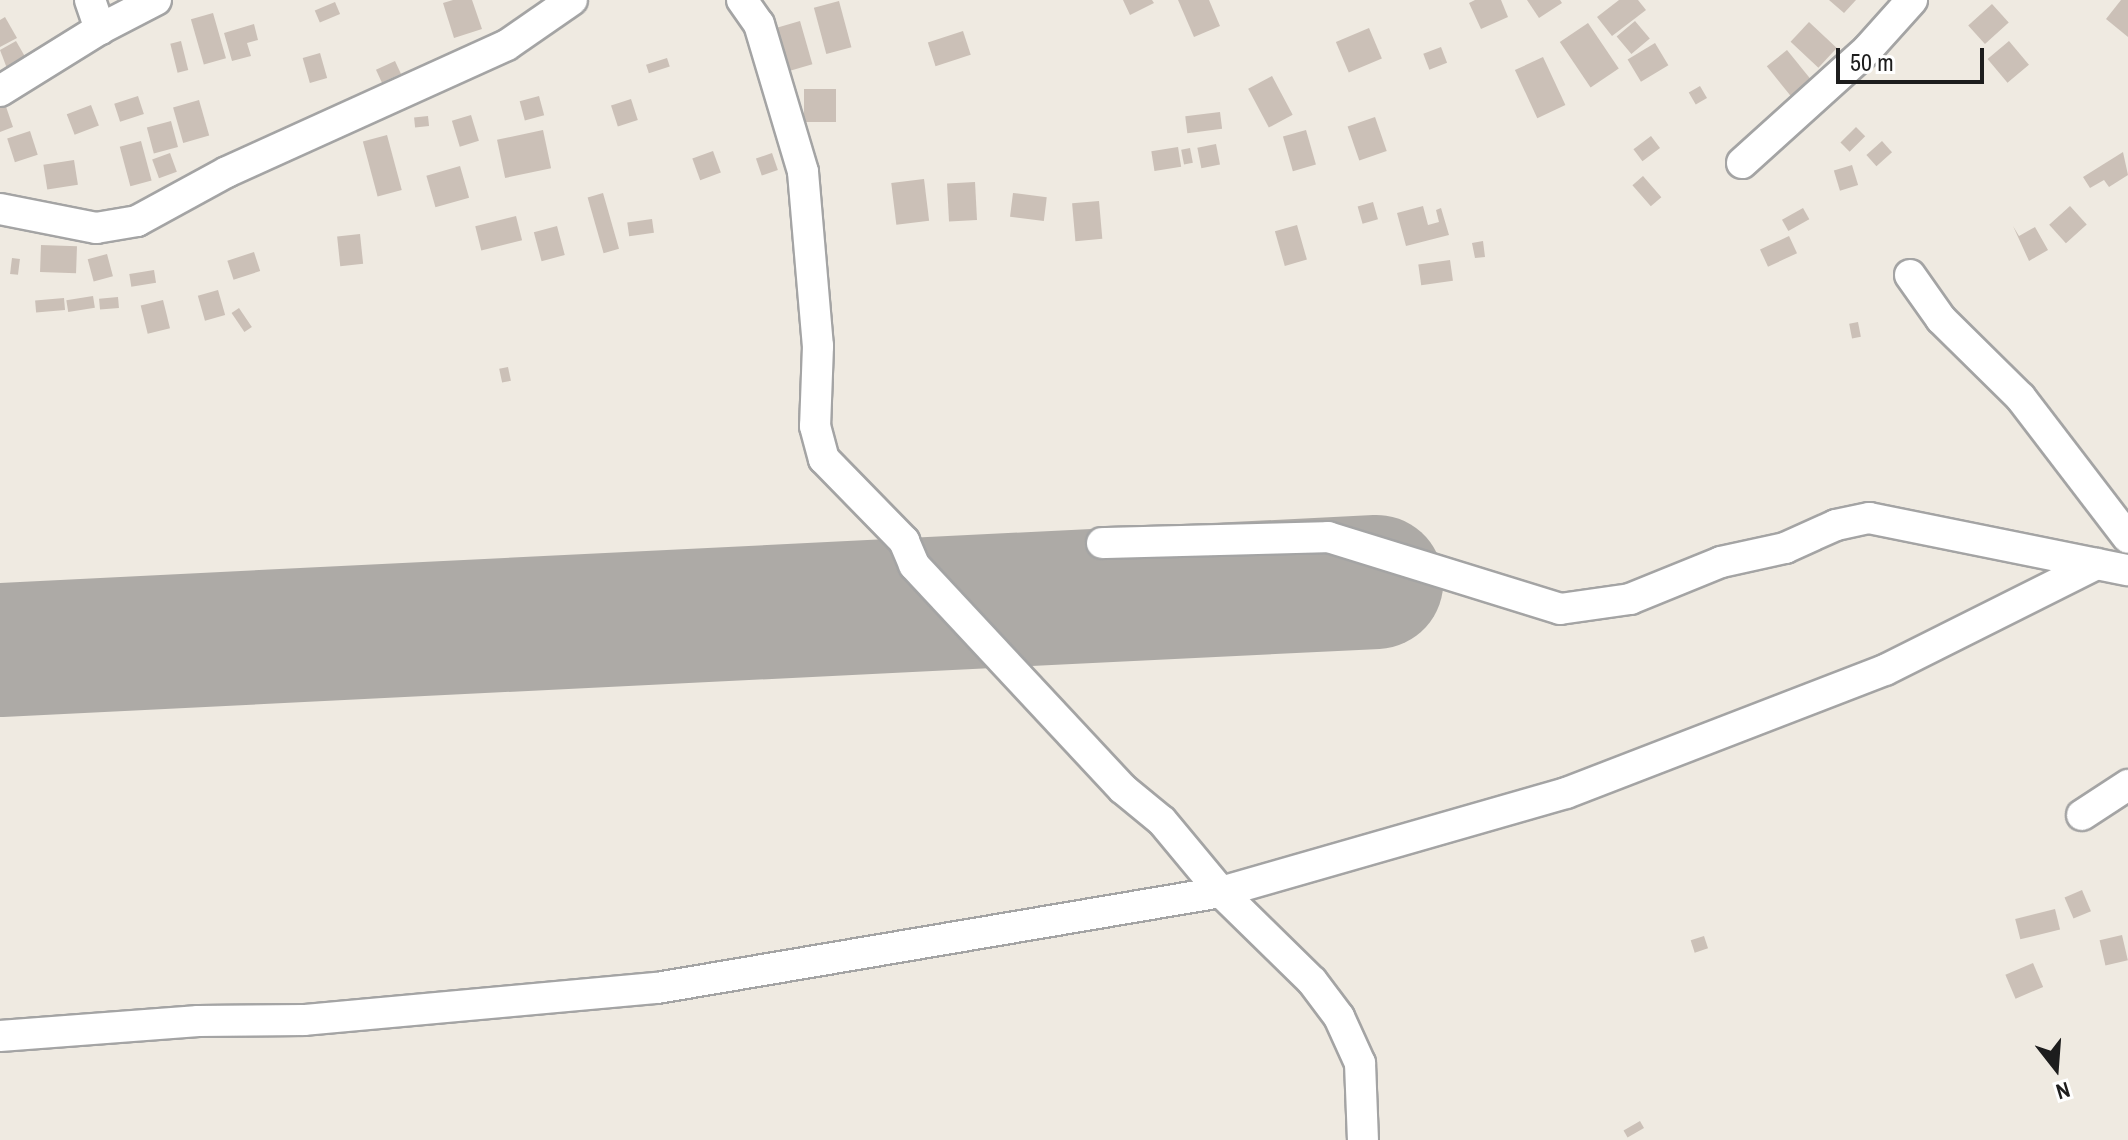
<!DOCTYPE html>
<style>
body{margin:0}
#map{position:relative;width:2128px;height:1140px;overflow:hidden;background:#efeae1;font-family:"Archivo Narrow",sans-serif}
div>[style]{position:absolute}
.runway>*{height:134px;margin:-67px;padding:0 67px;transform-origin:67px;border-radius:67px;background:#adaaa6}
.building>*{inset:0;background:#cbc0b7;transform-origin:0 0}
.roads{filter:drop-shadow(2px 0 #a4a4a4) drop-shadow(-2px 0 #a4a4a4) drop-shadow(0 2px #a4a4a4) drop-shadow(0 -2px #a4a4a4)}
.minor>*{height:30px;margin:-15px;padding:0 15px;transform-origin:15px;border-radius:15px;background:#fff}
span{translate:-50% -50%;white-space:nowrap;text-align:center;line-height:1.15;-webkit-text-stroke:6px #fff;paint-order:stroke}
.north{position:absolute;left:2016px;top:1028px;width:80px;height:80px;-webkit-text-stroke:6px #fff;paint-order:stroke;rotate:163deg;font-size:22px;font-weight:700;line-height:32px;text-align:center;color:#1d1d1d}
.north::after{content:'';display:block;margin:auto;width:28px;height:36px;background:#1d1d1d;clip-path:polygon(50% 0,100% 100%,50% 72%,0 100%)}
.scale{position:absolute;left:1836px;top:48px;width:148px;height:36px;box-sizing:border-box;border:4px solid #1d1d1d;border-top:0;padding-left:10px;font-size:24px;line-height:28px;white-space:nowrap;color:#1d1d1d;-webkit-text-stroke:6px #fff;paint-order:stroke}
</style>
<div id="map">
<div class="runway">
<i style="left:0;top:650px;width:1378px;rotate:-2.83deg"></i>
</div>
<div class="building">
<i style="clip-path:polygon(453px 0,472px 0,482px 29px,454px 38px,443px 3px)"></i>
<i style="clip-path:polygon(1123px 0,1152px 0,1154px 3px,1130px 15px)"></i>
<i style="clip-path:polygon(1178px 0,1209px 0,1220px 26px,1194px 37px)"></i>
<i style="clip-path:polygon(1475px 0,1501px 0,1508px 17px,1481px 29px,1469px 3px)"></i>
<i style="clip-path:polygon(1527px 0,1560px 0,1562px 3px,1539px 18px)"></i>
<i style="clip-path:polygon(1619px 0,1638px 0,1646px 10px,1612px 36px,1597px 17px)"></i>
<i style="clip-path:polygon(1829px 0,1856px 0,1844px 13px)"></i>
<i style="clip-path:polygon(2121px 0,2128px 0,2128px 37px,2106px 19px)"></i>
<i style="left:839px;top:1px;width:48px;height:26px;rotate:75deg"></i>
<i style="left:335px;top:2px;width:13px;height:22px;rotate:67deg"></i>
<i style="left:1992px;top:4px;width:25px;height:32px;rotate:48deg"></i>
<i style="left:213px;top:13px;width:47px;height:23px;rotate:74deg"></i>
<i style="clip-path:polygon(5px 17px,17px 38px,0 47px,0 20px)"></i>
<i style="left:800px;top:21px;width:45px;height:25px;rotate:74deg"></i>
<i style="left:1635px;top:21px;width:23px;height:24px;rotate:50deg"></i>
<i style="left:1809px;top:22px;width:38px;height:27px;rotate:43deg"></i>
<i style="left:1588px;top:23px;width:55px;height:34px;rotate:56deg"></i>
<i style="clip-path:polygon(254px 24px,258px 40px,247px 43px,251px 56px,232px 61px,224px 33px)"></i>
<i style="left:1369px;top:28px;width:33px;height:36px;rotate:67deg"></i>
<i style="left:963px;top:31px;width:25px;height:37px;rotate:72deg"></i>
<i style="clip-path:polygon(16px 41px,27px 60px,8px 71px,0 50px)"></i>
<i style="left:181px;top:41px;width:30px;height:11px;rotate:76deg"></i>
<i style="left:2009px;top:41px;width:31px;height:28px;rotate:50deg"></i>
<i style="left:1655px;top:43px;width:26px;height:32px;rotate:59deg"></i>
<i style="left:1441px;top:47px;width:17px;height:19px;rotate:69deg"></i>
<i style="left:1787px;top:50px;width:38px;height:26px;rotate:51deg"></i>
<i style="left:320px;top:53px;width:26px;height:18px;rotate:74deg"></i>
<i style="left:1543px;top:57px;width:53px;height:31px;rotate:65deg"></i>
<i style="left:667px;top:58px;width:9px;height:22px;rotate:72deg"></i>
<i style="left:395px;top:61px;width:14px;height:21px;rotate:65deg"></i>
<i style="left:1272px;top:76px;width:44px;height:27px;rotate:62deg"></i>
<i style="left:1700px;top:86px;width:14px;height:13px;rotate:60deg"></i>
<i style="left:804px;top:89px;width:32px;height:33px"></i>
<i style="left:138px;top:96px;width:19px;height:25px;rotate:72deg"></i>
<i style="left:539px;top:96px;width:20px;height:20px;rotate:75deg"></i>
<i style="clip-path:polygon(3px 98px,13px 127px,0 132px,0 99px)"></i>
<i style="left:631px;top:99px;width:22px;height:21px;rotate:72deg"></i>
<i style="left:199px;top:100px;width:37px;height:27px;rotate:74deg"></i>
<i style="left:91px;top:105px;width:22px;height:26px;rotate:69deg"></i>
<i style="left:1220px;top:112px;width:17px;height:35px;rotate:83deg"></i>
<i style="left:471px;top:115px;width:27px;height:20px;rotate:73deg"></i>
<i style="left:428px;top:116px;width:10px;height:14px;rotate:84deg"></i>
<i style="left:1375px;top:117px;width:36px;height:29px;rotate:71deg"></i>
<i style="left:171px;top:121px;width:27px;height:25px;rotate:75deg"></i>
<i style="left:1856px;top:127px;width:13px;height:22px;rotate:45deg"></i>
<i style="left:543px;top:130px;width:39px;height:47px;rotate:78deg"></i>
<i style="left:1306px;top:130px;width:36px;height:24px;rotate:74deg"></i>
<i style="left:30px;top:131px;width:25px;height:24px;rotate:72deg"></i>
<i style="left:387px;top:135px;width:57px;height:25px;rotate:75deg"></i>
<i style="left:1651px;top:136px;width:15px;height:22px;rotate:53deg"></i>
<i style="left:141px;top:141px;width:41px;height:22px;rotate:75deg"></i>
<i style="left:1882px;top:141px;width:15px;height:21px;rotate:48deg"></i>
<i style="left:1216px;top:144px;width:21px;height:19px;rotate:79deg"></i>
<i style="left:1178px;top:147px;width:20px;height:27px;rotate:81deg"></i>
<i style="left:1190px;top:148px;width:15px;height:9px;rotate:79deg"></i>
<i style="left:713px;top:151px;width:23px;height:22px;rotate:70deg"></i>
<i style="clip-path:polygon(2123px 152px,2128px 175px,2109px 187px,2104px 180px,2090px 188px,2083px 177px)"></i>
<i style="left:170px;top:153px;width:20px;height:19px;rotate:70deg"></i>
<i style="left:772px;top:153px;width:18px;height:17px;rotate:71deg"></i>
<i style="left:74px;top:160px;width:25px;height:31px;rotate:81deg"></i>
<i style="left:1852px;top:165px;width:21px;height:19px;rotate:73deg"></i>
<i style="left:460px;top:166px;width:33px;height:35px;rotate:74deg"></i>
<i style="left:1643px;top:176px;width:28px;height:14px;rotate:49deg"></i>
<i style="left:924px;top:179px;width:42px;height:33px;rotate:83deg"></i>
<i style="left:975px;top:182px;width:38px;height:28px;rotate:87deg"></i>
<i style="left:603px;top:193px;width:58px;height:16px;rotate:74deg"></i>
<i style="left:1013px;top:193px;width:34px;height:24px;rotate:7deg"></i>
<i style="left:1099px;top:201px;width:38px;height:27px;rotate:85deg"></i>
<i style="left:1373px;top:202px;width:18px;height:16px;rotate:74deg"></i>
<i style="clip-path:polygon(1423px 206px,1428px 225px,1439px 222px,1436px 210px,1441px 208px,1449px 235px,1406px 246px,1397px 213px)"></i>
<i style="left:2070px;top:206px;width:25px;height:28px;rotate:48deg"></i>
<i style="left:1803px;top:208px;width:13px;height:24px;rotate:61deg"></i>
<i style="left:516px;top:216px;width:25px;height:42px;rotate:76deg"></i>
<i style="left:652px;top:219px;width:14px;height:25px;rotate:82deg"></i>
<i style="left:1297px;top:225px;width:36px;height:23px;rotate:74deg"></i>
<i style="left:557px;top:226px;width:30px;height:24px;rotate:75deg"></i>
<i style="clip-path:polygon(2013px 226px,2019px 236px,2035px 227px,2048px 250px,2029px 261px)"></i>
<i style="left:360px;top:234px;width:30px;height:23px;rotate:84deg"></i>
<i style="left:1789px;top:236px;width:19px;height:32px;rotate:65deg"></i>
<i style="clip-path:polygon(1483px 241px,1485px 257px,1475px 258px,1472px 243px)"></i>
<i style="left:41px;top:245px;width:36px;height:27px;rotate:2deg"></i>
<i style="left:254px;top:252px;width:20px;height:28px;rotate:72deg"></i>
<i style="left:107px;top:254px;width:23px;height:20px;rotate:75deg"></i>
<i style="left:12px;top:258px;width:8px;height:16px;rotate:7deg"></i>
<i style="left:1450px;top:260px;width:21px;height:32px;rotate:82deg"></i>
<i style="left:154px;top:270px;width:13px;height:25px;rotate:81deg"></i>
<i style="left:218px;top:290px;width:26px;height:21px;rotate:74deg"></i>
<i style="left:93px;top:296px;width:12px;height:27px;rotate:81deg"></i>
<i style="left:118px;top:297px;width:11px;height:19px;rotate:85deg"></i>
<i style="left:64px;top:298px;width:12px;height:29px;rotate:85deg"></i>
<i style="left:163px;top:300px;width:29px;height:23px;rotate:76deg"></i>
<i style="left:239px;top:308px;width:23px;height:9px;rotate:56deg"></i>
<i style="left:1858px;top:322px;width:15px;height:9px;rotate:79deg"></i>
<i style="left:508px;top:367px;width:14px;height:9px;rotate:78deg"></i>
<i style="left:2082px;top:890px;width:23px;height:19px;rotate:67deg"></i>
<i style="left:2055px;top:909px;width:21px;height:41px;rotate:76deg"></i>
<i style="left:2122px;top:935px;width:26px;height:23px;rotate:77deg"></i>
<i style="left:1704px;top:936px;width:13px;height:14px;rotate:72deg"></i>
<i style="left:2033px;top:963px;width:26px;height:30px;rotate:67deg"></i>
<i style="left:1640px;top:1121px;width:8px;height:19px;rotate:60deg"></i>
</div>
<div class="roads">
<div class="minor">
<i style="left:90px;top:0;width:31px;rotate:71deg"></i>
<i style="left:100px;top:29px;width:63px;rotate:-27.4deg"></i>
<i style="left:742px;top:0;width:29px;rotate:55deg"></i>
<i style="left:759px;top:24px;width:154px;rotate:73.4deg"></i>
<i style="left:803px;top:172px;width:175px;rotate:85.1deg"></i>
<i style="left:818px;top:346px;width:80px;rotate:92.1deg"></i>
<i style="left:815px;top:426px;width:34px;rotate:75deg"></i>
<i style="left:824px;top:459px;width:115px;rotate:45.7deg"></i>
<i style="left:904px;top:541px;width:26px;rotate:67deg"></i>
<i style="left:914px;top:565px;width:306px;rotate:47deg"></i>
<i style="left:1123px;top:789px;width:50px;rotate:39.4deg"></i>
<i style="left:1162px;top:821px;width:92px;rotate:50.3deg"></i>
<i style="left:1221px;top:892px;width:127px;rotate:44.4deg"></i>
<i style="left:1312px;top:981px;width:45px;rotate:53.1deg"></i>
<i style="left:1339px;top:1017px;width:51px;rotate:65.5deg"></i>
<i style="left:1360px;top:1063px;width:77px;rotate:87.8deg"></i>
<i style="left:0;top:91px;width:118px;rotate:-31.8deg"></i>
<i style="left:1742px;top:163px;width:170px;rotate:-42.1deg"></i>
<i style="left:1868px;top:49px;width:66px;rotate:-48.1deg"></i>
<i style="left:0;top:209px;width:98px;rotate:11.2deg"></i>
<i style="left:96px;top:228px;width:42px;rotate:-9.7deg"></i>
<i style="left:137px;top:221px;width:102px;rotate:-28.6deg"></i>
<i style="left:227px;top:172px;width:307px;rotate:-24.4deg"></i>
<i style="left:507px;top:45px;width:79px;rotate:-34.7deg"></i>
<i style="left:1910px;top:275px;width:54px;rotate:54.8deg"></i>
<i style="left:1941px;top:319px;width:112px;rotate:44.6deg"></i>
<i style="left:2021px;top:398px;width:176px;rotate:52.6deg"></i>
<i style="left:1102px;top:543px;width:226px;rotate:-1.5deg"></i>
<i style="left:1328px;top:537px;width:243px;rotate:17.2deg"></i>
<i style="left:1560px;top:609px;width:71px;rotate:-8.1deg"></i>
<i style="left:1630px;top:599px;width:98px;rotate:-22.1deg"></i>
<i style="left:1721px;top:562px;width:66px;rotate:-12.3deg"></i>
<i style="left:1785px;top:548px;width:56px;rotate:-24.3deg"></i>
<i style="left:1836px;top:525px;width:34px;rotate:-12deg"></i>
<i style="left:1869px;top:518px;width:264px;rotate:11.4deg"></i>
<i style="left:2082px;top:815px;width:55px;rotate:-33.1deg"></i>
<i style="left:0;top:1036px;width:199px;rotate:-4.3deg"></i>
<i style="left:198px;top:1021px;width:106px;rotate:-0.5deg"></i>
<i style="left:304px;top:1020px;width:354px;rotate:-5.2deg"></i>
<i style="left:657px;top:988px;width:572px;rotate:-9.66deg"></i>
<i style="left:1221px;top:892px;width:359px;rotate:-16deg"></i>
<i style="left:1566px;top:793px;width:342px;rotate:-21.1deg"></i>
<i style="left:1885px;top:670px;width:237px;rotate:-26.6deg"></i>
</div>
</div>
<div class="north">N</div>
<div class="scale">50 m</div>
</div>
